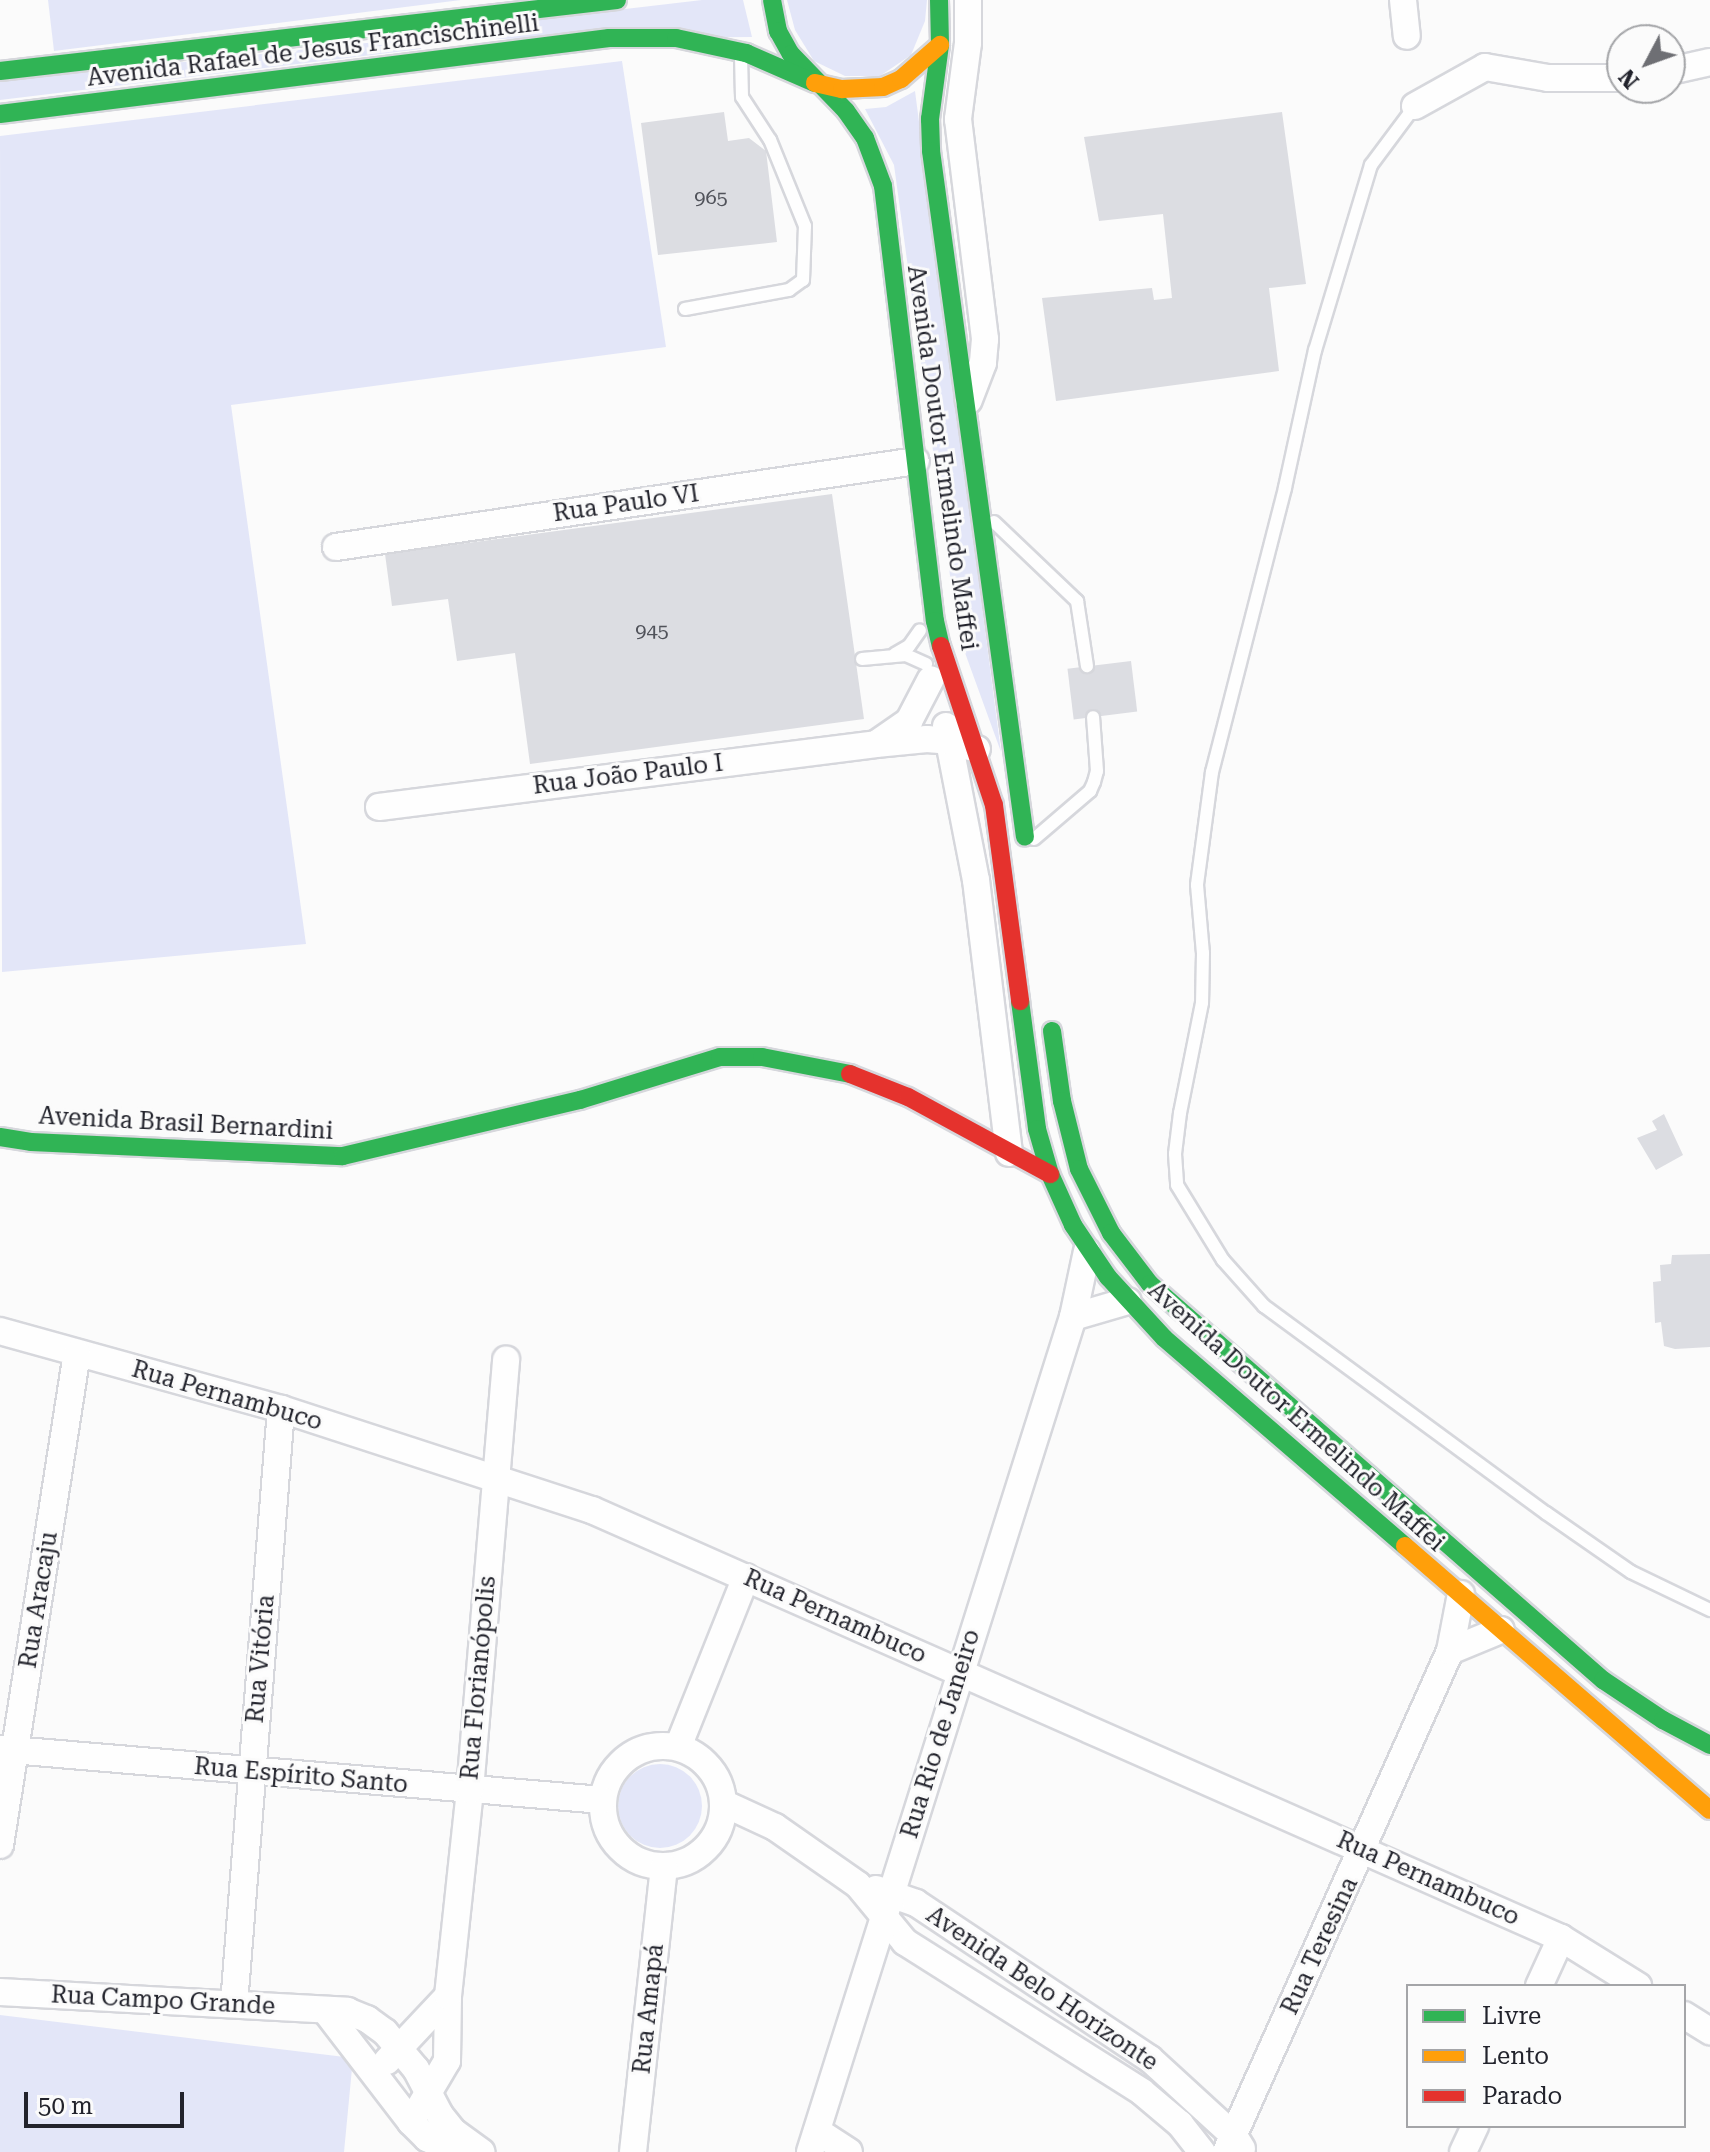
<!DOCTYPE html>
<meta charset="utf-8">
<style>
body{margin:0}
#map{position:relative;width:1710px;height:2152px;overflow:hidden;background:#fbfbfb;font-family:"Roboto Serif",serif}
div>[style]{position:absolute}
.green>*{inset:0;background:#e3e6f8}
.round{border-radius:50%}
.building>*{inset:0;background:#dcdde2;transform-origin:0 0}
.roads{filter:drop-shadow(2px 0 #d6d7dc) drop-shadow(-2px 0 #d6d7dc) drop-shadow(0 2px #d6d7dc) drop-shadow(0 -2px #d6d7dc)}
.lane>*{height:12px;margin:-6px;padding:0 6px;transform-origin:6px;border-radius:6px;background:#fefefe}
.street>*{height:26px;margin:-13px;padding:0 13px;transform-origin:13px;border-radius:13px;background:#fefefe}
.street>.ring{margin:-13px;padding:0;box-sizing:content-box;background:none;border:26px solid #fefefe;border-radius:50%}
.fast>*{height:18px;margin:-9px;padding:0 9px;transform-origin:9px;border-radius:9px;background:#30b455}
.slow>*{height:18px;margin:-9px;padding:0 9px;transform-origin:9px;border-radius:9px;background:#ff9f0a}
.jam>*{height:18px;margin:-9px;padding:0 9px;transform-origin:9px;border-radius:9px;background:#e5322d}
span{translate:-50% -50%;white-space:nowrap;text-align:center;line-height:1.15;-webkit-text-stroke:6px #fbfbfb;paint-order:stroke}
.number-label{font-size:20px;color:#50525a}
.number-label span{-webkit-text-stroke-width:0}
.street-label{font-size:24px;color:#22232c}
.legend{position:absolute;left:1406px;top:1984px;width:280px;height:144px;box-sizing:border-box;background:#fbfbfb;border:2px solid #a4a5a8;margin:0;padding:10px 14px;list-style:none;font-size:24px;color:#22232c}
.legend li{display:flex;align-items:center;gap:16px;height:40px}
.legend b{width:40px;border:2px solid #a4a5a8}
.north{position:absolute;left:1606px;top:24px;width:80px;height:80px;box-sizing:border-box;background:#fbfbfb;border:2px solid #a4a5a8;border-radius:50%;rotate:229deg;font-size:22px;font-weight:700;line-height:32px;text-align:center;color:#22232c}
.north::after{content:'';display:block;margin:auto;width:28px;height:36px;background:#6e6f74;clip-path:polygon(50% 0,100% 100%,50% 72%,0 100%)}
.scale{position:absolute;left:24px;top:2092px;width:160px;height:36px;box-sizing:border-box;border:4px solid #22232c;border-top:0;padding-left:10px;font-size:24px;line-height:28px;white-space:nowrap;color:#22232c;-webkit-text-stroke:6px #fbfbfb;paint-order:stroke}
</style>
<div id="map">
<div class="green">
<i style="clip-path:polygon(48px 0,461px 0,54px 51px)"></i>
<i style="clip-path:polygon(702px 0,743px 0,752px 37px,467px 39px,466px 32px,471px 27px)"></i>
<i style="clip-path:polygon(787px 0,927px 0,925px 21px,911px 55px,880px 76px,845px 76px,814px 61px,795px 30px)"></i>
<i style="clip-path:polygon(424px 37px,421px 49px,0 100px,0 81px)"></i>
<i style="clip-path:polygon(622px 61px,666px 347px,231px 405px,306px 944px,2px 972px,0 136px)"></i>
<i style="clip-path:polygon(915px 91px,1001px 752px,960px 639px,954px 605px,894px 165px,865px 109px,886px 107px)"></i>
<i class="round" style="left:618px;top:1764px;width:84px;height:84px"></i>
<i style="clip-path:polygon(0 2015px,353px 2058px,344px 2152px,0 2152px)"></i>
</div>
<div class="building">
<i style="clip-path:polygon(724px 112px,728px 141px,749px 138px,766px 151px,777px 242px,658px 255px,641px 123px)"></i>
<i style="clip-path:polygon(1282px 112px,1306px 284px,1269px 288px,1279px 371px,1056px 401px,1042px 298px,1152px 288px,1154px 300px,1172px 298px,1163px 214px,1099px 221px,1084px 137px)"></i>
<i style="clip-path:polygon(832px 494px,864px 719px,530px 764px,515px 653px,457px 661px,448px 599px,392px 606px,385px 554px)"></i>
<i style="left:1131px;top:661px;width:51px;height:64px;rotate:83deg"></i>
<i style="clip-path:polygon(1664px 1114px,1683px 1155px,1656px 1170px,1637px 1138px,1657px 1130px,1652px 1121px)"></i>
<i style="clip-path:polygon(1710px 1254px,1710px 1347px,1675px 1349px,1664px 1346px,1661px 1322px,1655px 1323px,1653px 1282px,1661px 1281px,1660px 1265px,1671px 1264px,1672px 1255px)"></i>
</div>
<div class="roads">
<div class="lane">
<i style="left:1415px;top:106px;width:74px;rotate:126.7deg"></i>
<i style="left:1371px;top:165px;width:193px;rotate:106.8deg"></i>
<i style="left:1315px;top:350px;width:141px;rotate:102.3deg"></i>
<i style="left:1285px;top:488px;width:293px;rotate:104.4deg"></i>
<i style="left:1212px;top:772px;width:114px;rotate:97.6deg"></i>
<i style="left:1197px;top:885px;width:68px;rotate:85deg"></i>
<i style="left:1203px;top:953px;width:50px;rotate:91.1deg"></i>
<i style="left:1202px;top:1003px;width:112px;rotate:101.3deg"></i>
<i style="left:1180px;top:1113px;width:41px;rotate:97deg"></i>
<i style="left:1175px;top:1154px;width:31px;rotate:86deg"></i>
<i style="left:1177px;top:1185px;width:88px;rotate:58.5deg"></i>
<i style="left:1223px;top:1260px;width:62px;rotate:48.3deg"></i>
<i style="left:1264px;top:1306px;width:350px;rotate:36.3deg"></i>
<i style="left:1546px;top:1513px;width:103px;rotate:34.8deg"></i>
<i style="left:1631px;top:1572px;width:88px;rotate:25.7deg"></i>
<i style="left:685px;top:309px;width:106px;rotate:-10.4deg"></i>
<i style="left:789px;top:290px;width:17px;rotate:-36deg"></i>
<i style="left:803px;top:280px;width:54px;rotate:-87.9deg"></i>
<i style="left:805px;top:226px;width:93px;rotate:-112.1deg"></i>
<i style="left:770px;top:140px;width:51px;rotate:-123.1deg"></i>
<i style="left:742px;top:97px;width:40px;rotate:-91.4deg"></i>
<i style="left:994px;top:522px;width:115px;rotate:43.6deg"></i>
<i style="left:1077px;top:601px;width:66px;rotate:81.3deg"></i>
<i style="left:895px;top:654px;width:16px;rotate:-30deg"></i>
<i style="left:909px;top:646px;width:19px;rotate:-55deg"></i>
<i style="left:862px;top:659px;width:44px;rotate:-5.2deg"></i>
<i style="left:906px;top:655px;width:22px;rotate:24deg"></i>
<i style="left:1034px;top:839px;width:74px;rotate:-40.6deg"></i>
<i style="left:1090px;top:791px;width:10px;rotate:-66deg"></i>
<i style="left:1094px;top:782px;width:11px;rotate:-75deg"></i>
<i style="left:1097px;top:771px;width:54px;rotate:-94.2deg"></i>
</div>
<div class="street">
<i style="left:968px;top:0;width:43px;rotate:90deg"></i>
<i style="left:968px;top:43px;width:77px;rotate:97.5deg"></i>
<i style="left:958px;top:119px;width:222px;rotate:83deg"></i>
<i style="left:985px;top:339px;width:24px;rotate:95deg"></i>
<i style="left:983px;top:363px;width:40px;rotate:111deg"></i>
<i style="left:1403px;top:0;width:36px;rotate:84deg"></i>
<i style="left:1670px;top:71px;width:41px;rotate:-12.7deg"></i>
<i style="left:1415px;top:106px;width:80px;rotate:-29.1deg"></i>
<i style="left:1485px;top:67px;width:64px;rotate:9.9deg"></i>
<i style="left:1548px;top:78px;width:74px"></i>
<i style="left:336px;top:547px;width:586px;rotate:-8.43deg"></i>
<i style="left:946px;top:726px;width:157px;rotate:79deg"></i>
<i style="left:976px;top:880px;width:275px;rotate:83.1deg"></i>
<i style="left:879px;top:742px;width:37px;rotate:-35deg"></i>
<i style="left:909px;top:721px;width:47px;rotate:-62.4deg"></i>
<i style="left:379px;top:807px;width:501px;rotate:-7.22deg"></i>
<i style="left:876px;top:744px;width:51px;rotate:-5.6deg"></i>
<i style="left:927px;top:739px;width:22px;rotate:5deg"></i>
<i style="left:949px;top:741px;width:29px;rotate:16deg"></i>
<i style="left:1073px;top:1317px;width:57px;rotate:-16.2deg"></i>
<i style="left:0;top:1331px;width:292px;rotate:15.5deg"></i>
<i style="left:281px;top:1409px;width:327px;rotate:18deg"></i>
<i style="left:592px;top:1510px;width:1059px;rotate:23.83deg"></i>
<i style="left:1561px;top:1938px;width:91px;rotate:31.9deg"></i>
<i style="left:1450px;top:1651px;width:55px;rotate:-22.4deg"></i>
<i class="ring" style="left:603px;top:1746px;width:94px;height:94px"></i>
<i style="left:678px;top:1747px;width:183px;rotate:-68.2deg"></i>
<i style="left:0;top:1749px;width:604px;rotate:4.84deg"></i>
<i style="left:723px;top:1803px;width:57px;rotate:24.8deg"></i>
<i style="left:775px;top:1827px;width:101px;rotate:34.9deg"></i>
<i style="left:858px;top:1885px;width:74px;rotate:50.5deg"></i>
<i style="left:905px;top:1942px;width:280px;rotate:32.3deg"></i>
<i style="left:1142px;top:2092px;width:50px;rotate:40.1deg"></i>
<i style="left:1180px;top:2124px;width:36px;rotate:52deg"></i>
<i style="left:0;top:1845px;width:497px;rotate:-81.1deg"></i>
<i style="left:876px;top:1889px;width:42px;rotate:19.3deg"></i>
<i style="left:916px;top:1903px;width:281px;rotate:33.7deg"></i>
<i style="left:1150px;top:2059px;width:114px;rotate:42.5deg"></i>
<i style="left:1234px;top:2136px;width:15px;rotate:58deg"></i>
<i style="left:1539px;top:1986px;width:53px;rotate:-65.4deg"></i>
<i style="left:0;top:1992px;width:348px;rotate:3.1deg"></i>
<i style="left:347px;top:2011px;width:22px;rotate:22deg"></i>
<i style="left:367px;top:2019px;width:22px;rotate:36deg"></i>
<i style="left:385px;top:2032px;width:48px;rotate:50deg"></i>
<i style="left:416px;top:2069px;width:52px;rotate:62.4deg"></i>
<i style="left:440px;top:2115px;width:22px;rotate:51deg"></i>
<i style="left:454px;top:2132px;width:34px;rotate:36deg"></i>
<i style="left:234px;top:2004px;width:597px;rotate:-85.48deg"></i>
<i style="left:325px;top:2010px;width:141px;rotate:52.5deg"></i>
<i style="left:411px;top:2122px;width:23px;rotate:45deg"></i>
<i style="left:427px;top:2138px;width:32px;rotate:26deg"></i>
<i style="left:1684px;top:2015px;width:31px;rotate:32deg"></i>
<i style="left:387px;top:2061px;width:89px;rotate:-46.8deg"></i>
<i style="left:411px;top:2122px;width:71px;rotate:-59.5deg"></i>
<i style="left:447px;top:2061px;width:65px;rotate:-89.1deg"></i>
<i style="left:448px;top:1996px;width:207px;rotate:-83.9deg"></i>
<i style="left:470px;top:1790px;width:432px;rotate:-85.2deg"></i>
<i style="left:817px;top:2131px;width:38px;rotate:33deg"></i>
<i style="left:633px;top:2152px;width:287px;rotate:-83.8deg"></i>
<i style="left:810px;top:2152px;width:875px;rotate:-72.52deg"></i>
<i style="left:1073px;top:1317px;width:67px;rotate:-78deg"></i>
<i style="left:1226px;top:2152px;width:549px;rotate:-65.91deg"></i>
<i style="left:1450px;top:1651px;width:58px;rotate:-79.1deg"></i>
<i style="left:1463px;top:2152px;width:29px;rotate:-65deg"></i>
</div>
<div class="fast">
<i style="left:772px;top:0;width:32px;rotate:79deg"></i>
<i style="left:778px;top:31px;width:26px;rotate:61deg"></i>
<i style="left:791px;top:54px;width:79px;rotate:46deg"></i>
<i style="left:846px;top:111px;width:33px;rotate:55deg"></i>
<i style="left:865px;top:138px;width:51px;rotate:69.4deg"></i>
<i style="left:883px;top:186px;width:438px;rotate:83.2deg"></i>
<i style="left:935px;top:621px;width:26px;rotate:77deg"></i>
<i style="left:939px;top:0;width:45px;rotate:88.7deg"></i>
<i style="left:940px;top:45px;width:75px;rotate:97.7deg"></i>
<i style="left:930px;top:119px;width:32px;rotate:88deg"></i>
<i style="left:931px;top:151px;width:692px;rotate:82.2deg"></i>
<i style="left:0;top:71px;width:621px;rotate:-6.56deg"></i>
<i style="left:0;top:114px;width:614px;rotate:-7.11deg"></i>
<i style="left:609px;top:38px;width:67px"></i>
<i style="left:676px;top:38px;width:72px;rotate:12.1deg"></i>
<i style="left:746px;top:53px;width:75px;rotate:23.5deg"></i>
<i style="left:1020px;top:1001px;width:129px;rotate:82.4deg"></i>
<i style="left:1037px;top:1129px;width:47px;rotate:73.9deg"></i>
<i style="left:1050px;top:1174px;width:56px;rotate:65.7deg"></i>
<i style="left:1073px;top:1225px;width:63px;rotate:56.1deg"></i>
<i style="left:1108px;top:1277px;width:83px;rotate:47.4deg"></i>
<i style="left:1164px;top:1338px;width:318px;rotate:40.8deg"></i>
<i style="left:1052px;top:1031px;width:71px;rotate:81.9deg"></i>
<i style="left:1062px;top:1101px;width:70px;rotate:76deg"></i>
<i style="left:1079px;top:1169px;width:72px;rotate:63.4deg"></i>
<i style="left:1111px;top:1233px;width:64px;rotate:52.6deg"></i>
<i style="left:1150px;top:1284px;width:602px;rotate:41.16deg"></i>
<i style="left:1603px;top:1680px;width:72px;rotate:33.7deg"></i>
<i style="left:1663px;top:1720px;width:53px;rotate:28deg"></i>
<i style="left:0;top:1137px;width:31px;rotate:9deg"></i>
<i style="left:31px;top:1142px;width:312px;rotate:2.6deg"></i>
<i style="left:343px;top:1156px;width:244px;rotate:-13.3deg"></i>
<i style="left:580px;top:1100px;width:146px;rotate:-17.1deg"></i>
<i style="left:720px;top:1057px;width:42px"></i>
<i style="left:762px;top:1057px;width:90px;rotate:10.9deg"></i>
</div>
<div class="slow">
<i style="left:815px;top:83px;width:28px;rotate:13deg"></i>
<i style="left:842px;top:89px;width:41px;rotate:-2.8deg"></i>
<i style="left:883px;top:87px;width:20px;rotate:-24deg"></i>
<i style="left:901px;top:79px;width:52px;rotate:-41.1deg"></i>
<i style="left:1405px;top:1546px;width:403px;rotate:40.9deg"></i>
</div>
<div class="jam">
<i style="left:941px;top:646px;width:168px;rotate:71.6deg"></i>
<i style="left:994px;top:805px;width:198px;rotate:82.4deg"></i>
<i style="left:850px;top:1074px;width:62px;rotate:21.6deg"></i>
<i style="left:908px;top:1097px;width:162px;rotate:28.5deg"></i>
</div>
</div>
<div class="number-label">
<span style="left:711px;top:197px">965</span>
<span style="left:652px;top:630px">945</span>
</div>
<div class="street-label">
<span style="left:313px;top:51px;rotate:-7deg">Avenida Rafael de Jesus Francischinelli</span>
<span style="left:942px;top:458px;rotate:82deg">Avenida Doutor Ermelindo Maffei</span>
<span style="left:626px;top:504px;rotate:-8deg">Rua Paulo VI</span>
<span style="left:628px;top:775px;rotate:-7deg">Rua João Paulo I</span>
<span style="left:186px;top:1124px;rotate:3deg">Avenida Brasil Bernardini</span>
<span style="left:227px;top:1396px;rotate:16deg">Rua Pernambuco</span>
<span style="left:1296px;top:1417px;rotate:42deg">Avenida Doutor Ermelindo Maffei</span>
<span style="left:39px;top:1600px;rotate:-81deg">Rua Aracaju</span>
<span style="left:835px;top:1617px;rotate:24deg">Rua Pernambuco</span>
<span style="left:261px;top:1659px;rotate:-85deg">Rua Vitória</span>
<span style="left:479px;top:1678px;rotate:-85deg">Rua Florianópolis</span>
<span style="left:941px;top:1734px;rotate:-73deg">Rua Rio de Janeiro</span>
<span style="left:301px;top:1776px;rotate:5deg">Rua Espírito Santo</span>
<span style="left:1428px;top:1879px;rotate:24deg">Rua Pernambuco</span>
<span style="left:1320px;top:1946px;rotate:-65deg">Rua Teresina</span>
<span style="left:1042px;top:1989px;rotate:34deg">Avenida Belo Horizonte</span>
<span style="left:163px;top:2001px;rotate:3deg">Rua Campo Grande</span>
<span style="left:649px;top:2009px;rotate:-84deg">Rua Amapá</span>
</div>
<ul class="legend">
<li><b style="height:10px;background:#30b455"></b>Livre</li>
<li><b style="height:10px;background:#ff9f0a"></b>Lento</li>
<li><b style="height:10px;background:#e5322d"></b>Parado</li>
</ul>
<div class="north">N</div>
<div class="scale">50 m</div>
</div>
